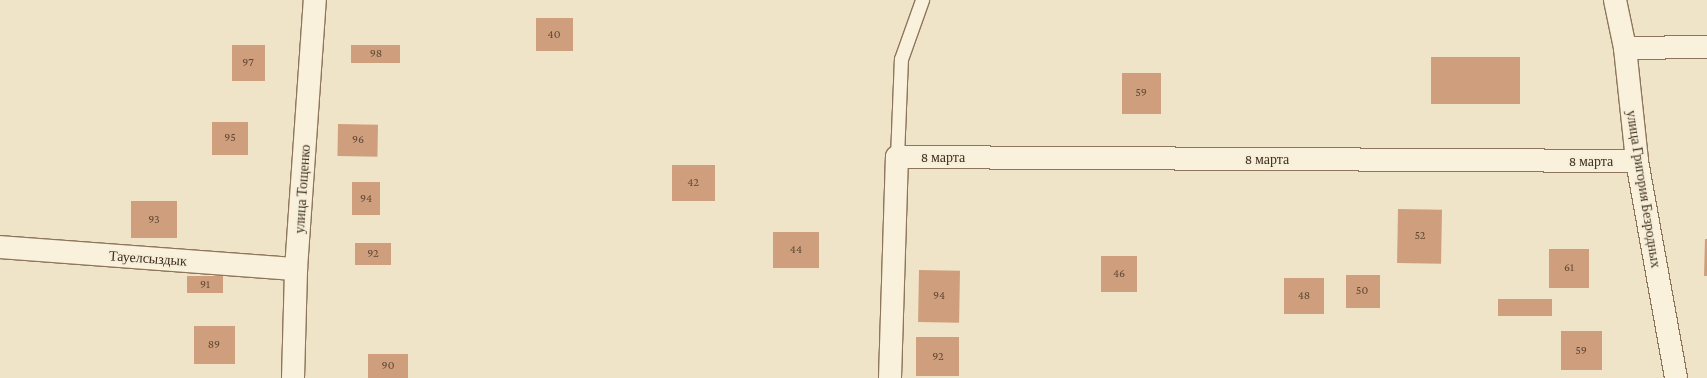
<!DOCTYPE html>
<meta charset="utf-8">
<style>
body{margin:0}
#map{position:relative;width:1707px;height:378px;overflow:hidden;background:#f0e4c8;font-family:"Crimson Pro",serif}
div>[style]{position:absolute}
.building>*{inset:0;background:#cf9f7d;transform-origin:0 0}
.roads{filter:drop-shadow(1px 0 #8d765c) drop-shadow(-1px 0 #8d765c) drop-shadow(0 1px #8d765c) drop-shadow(0 -1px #8d765c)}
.lane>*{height:13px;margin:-6.5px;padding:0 6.5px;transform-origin:6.5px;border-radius:6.5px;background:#faf1dc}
.street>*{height:22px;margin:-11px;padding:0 11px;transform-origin:11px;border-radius:11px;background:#faf1dc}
.secondary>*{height:22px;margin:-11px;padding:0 11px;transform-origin:11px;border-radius:11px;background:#faf1dc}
span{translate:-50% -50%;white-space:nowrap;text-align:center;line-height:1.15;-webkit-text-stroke:4px #f7eed8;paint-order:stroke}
.number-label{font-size:12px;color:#624a37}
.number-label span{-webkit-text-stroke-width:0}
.street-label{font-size:14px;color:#3d2e20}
</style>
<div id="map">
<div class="building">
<i style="left:536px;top:18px;width:37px;height:33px"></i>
<i style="left:232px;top:45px;width:33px;height:36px"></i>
<i style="left:351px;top:45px;width:49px;height:18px"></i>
<i style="left:1431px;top:57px;width:89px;height:47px"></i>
<i style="left:1122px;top:73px;width:39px;height:41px"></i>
<i style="left:212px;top:122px;width:36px;height:33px"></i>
<i style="left:338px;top:124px;width:40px;height:32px;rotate:1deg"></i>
<i style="left:672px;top:165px;width:43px;height:36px"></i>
<i style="left:352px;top:182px;width:28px;height:33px"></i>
<i style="left:131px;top:201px;width:46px;height:37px"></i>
<i style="left:1398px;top:209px;width:44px;height:54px;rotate:1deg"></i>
<i style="left:773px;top:232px;width:46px;height:36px"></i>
<i style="clip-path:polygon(1705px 239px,1707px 239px,1707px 276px,1704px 276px)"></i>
<i style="left:355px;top:243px;width:36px;height:22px"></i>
<i style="left:1549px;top:249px;width:40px;height:39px"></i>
<i style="left:1101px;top:256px;width:36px;height:36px"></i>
<i style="left:919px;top:270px;width:41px;height:52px;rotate:1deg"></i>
<i style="left:1346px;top:275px;width:34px;height:33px"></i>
<i style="left:187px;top:276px;width:36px;height:17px"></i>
<i style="left:1284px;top:278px;width:40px;height:36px"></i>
<i style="left:1498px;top:299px;width:54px;height:17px"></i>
<i style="left:194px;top:326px;width:41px;height:38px"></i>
<i style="left:1561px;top:331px;width:41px;height:39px"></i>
<i style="left:916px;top:337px;width:43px;height:39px"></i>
<i style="left:368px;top:354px;width:40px;height:24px"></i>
</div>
<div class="roads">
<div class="lane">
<i style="left:897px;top:157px;width:98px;rotate:-87.7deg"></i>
<i style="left:901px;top:59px;width:63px;rotate:-70.4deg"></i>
</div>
<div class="street">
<i style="left:1615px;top:0;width:49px;rotate:78.2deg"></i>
<i style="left:1625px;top:48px;width:114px;rotate:83.9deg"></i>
<i style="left:1637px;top:161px;width:220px;rotate:79.8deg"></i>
<i style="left:1625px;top:48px;width:82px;rotate:-0.7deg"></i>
<i style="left:0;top:247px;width:297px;rotate:4.3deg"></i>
<i style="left:890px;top:378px;width:221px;rotate:-88.2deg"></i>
<i style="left:897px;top:157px;width:740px;rotate:0.31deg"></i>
</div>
<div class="secondary">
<i style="left:293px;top:378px;width:109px;rotate:-88.4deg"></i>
<i style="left:296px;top:269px;width:270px;rotate:-86deg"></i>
</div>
</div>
<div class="number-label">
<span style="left:554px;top:35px">40</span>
<span style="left:376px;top:54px">98</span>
<span style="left:248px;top:63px">97</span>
<span style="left:1141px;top:93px">59</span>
<span style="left:230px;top:138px">95</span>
<span style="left:358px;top:140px">96</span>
<span style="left:693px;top:183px">42</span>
<span style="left:366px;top:199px">94</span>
<span style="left:154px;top:220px">93</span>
<span style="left:1420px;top:236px">52</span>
<span style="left:796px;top:250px">44</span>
<span style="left:373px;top:254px">92</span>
<span style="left:1569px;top:268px">61</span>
<span style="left:1119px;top:274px">46</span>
<span style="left:205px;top:285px">91</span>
<span style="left:1362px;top:291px">50</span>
<span style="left:939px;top:296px">94</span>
<span style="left:1304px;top:296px">48</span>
<span style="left:214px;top:345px">89</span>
<span style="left:1581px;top:351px">59</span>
<span style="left:938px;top:357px">92</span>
<span style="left:388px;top:366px">90</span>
</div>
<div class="street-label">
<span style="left:943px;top:157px">8 марта</span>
<span style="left:1267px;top:159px">8 марта</span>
<span style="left:1591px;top:161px">8 марта</span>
<span style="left:302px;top:189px;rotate:-86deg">улица Тощенко</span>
<span style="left:1644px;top:189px;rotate:81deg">улица Григория Безродных</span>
<span style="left:148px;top:258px;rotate:4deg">Тауелсыздык</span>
</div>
</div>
